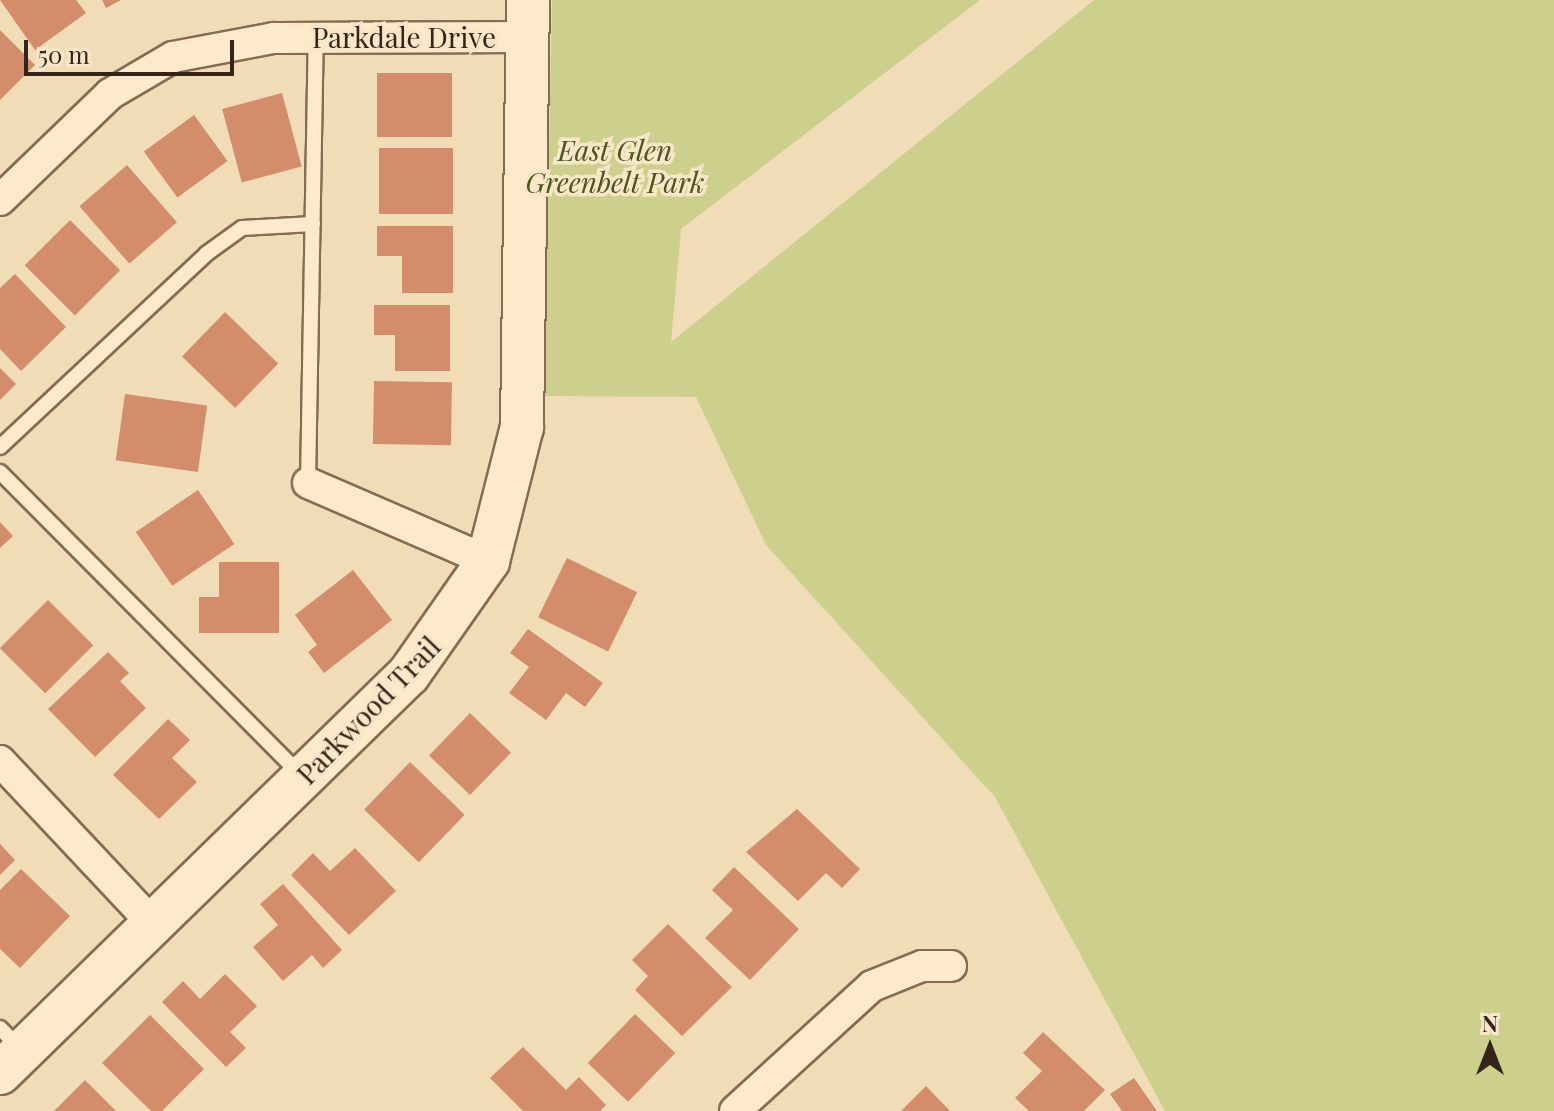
<!DOCTYPE html>
<style>
body{margin:0}
#map{position:relative;width:1554px;height:1111px;overflow:hidden;background:#f1dcb8;font-family:"Playfair Display",serif}
div>[style]{position:absolute}
.green>*{inset:0;background:#cdcf8c}
.building>*{inset:0;background:#d38d6a;transform-origin:0 0}
.roads{filter:drop-shadow(2px 0 #886a52) drop-shadow(-2px 0 #886a52) drop-shadow(0 2px #886a52) drop-shadow(0 -2px #886a52)}
.lane>*{height:14px;margin:-7px;padding:0 7px;transform-origin:7px;border-radius:7px;background:#fceacb}
.street>*{height:30px;margin:-15px;padding:0 15px;transform-origin:15px;border-radius:15px;background:#fceacb}
.secondary>*{height:42px;margin:-21px;padding:0 21px;transform-origin:21px;border-radius:21px;background:#fceacb}
span{translate:-50% -50%;white-space:nowrap;text-align:center;line-height:1.15;-webkit-text-stroke:7px #f8e6c8;paint-order:stroke}
.street-label{font-size:28px;color:#352419}
.park-label{font-size:28px;color:#4a541d;font-style:italic}
.north{position:absolute;left:1450px;top:1007px;width:80px;height:80px;-webkit-text-stroke:6px #f8e6c8;paint-order:stroke;rotate:0deg;font-size:22px;font-weight:700;line-height:32px;text-align:center;color:#352419}
.north::after{content:'';display:block;margin:auto;width:28px;height:36px;background:#352419;clip-path:polygon(50% 0,100% 100%,50% 72%,0 100%)}
.scale{position:absolute;left:24px;top:40px;width:210px;height:36px;box-sizing:border-box;border:4px solid #352419;border-top:0;padding-left:10px;font-size:24px;line-height:28px;white-space:nowrap;color:#352419;-webkit-text-stroke:6px #f8e6c8;paint-order:stroke}
</style>
<div id="map">
<div class="green">
<i style="clip-path:polygon(552px 0,980px 0,681px 229px,671px 342px,1094px 0,1554px 0,1554px 1111px,1165px 1111px,995px 797px,766px 545px,696px 397px,544px 396px)"></i>
</div>
<div class="building">
<i style="clip-path:polygon(0 0,76px 0,86px 13px,35px 50px)"></i>
<i style="clip-path:polygon(102px 0,121px 0,106px 8px)"></i>
<i style="clip-path:polygon(0 30px,35px 65px,0 100px)"></i>
<i style="left:377px;top:73px;width:75px;height:64px"></i>
<i style="left:282px;top:93px;width:76px;height:62px;rotate:75deg"></i>
<i style="left:194px;top:115px;width:57px;height:62px;rotate:54deg"></i>
<i style="left:379px;top:148px;width:74px;height:66px"></i>
<i style="left:127px;top:165px;width:76px;height:63px;rotate:49deg"></i>
<i style="left:70px;top:220px;width:71px;height:64px;rotate:45deg"></i>
<i style="clip-path:polygon(377px 226px,453px 226px,453px 293px,402px 293px,402px 256px,377px 256px)"></i>
<i style="clip-path:polygon(15px 274px,66px 327px,21px 371px,0 349px,0 288px)"></i>
<i style="clip-path:polygon(374px 305px,450px 305px,450px 371px,395px 371px,395px 335px,374px 335px)"></i>
<i style="left:225px;top:312px;width:74px;height:62px;rotate:44deg"></i>
<i style="clip-path:polygon(0 368px,16px 384px,0 400px)"></i>
<i style="left:374px;top:381px;width:78px;height:63px;rotate:1deg"></i>
<i style="left:125px;top:394px;width:83px;height:67px;rotate:8deg"></i>
<i style="left:198px;top:490px;width:65px;height:75px;rotate:56deg"></i>
<i style="clip-path:polygon(0 522px,13px 536px,0 548px)"></i>
<i style="left:567px;top:558px;width:78px;height:66px;rotate:26deg"></i>
<i style="clip-path:polygon(219px 562px,279px 562px,279px 633px,199px 633px,199px 597px,219px 597px)"></i>
<i style="clip-path:polygon(353px 570px,392px 620px,324px 673px,308px 652px,317px 645px,295px 615px)"></i>
<i style="left:48px;top:600px;width:64px;height:68px;rotate:45deg"></i>
<i style="clip-path:polygon(528px 629px,603px 683px,585px 707px,566px 693px,546px 720px,509px 693px,529px 667px,510px 653px)"></i>
<i style="clip-path:polygon(108px 652px,129px 673px,120px 681px,146px 708px,95px 757px,48px 709px)"></i>
<i style="left:470px;top:713px;width:57px;height:59px;rotate:44deg"></i>
<i style="clip-path:polygon(168px 719px,190px 740px,172px 758px,197px 782px,159px 819px,113px 775px)"></i>
<i style="left:410px;top:762px;width:76px;height:66px;rotate:44deg"></i>
<i style="clip-path:polygon(797px 809px,860px 869px,842px 888px,826px 873px,798px 901px,746px 852px)"></i>
<i style="clip-path:polygon(0 844px,15px 860px,0 875px)"></i>
<i style="clip-path:polygon(355px 848px,396px 891px,349px 935px,291px 875px,313px 853px,330px 871px)"></i>
<i style="clip-path:polygon(734px 867px,799px 929px,750px 980px,705px 938px,733px 910px,712px 890px)"></i>
<i style="clip-path:polygon(21px 869px,70px 916px,20px 968px,0 949px,0 890px)"></i>
<i style="clip-path:polygon(283px 884px,342px 950px,323px 968px,312px 955px,283px 981px,253px 947px,278px 925px,260px 904px)"></i>
<i style="clip-path:polygon(668px 924px,732px 987px,682px 1036px,635px 990px,648px 976px,632px 960px)"></i>
<i style="clip-path:polygon(225px 974px,257px 1006px,230px 1032px,246px 1048px,226px 1067px,162px 1002px,183px 981px,200px 999px)"></i>
<i style="left:635px;top:1014px;width:56px;height:68px;rotate:44deg"></i>
<i style="clip-path:polygon(150px 1015px,204px 1069px,162px 1111px,151px 1111px,102px 1063px)"></i>
<i style="clip-path:polygon(1043px 1032px,1105px 1090px,1084px 1111px,1029px 1111px,1015px 1098px,1042px 1071px,1023px 1053px)"></i>
<i style="clip-path:polygon(523px 1047px,566px 1090px,579px 1077px,606px 1105px,600px 1111px,523px 1111px,490px 1078px)"></i>
<i style="clip-path:polygon(1134px 1078px,1157px 1111px,1122px 1111px,1110px 1094px)"></i>
<i style="clip-path:polygon(85px 1080px,116px 1111px,54px 1111px)"></i>
<i style="clip-path:polygon(926px 1086px,950px 1111px,901px 1111px)"></i>
</div>
<div class="roads">
<div class="lane">
<i style="left:0;top:447px;width:282px;rotate:-43.1deg"></i>
<i style="left:206px;top:254px;width:44px;rotate:-35.8deg"></i>
<i style="left:242px;top:228px;width:71px;rotate:-3.2deg"></i>
<i style="left:0;top:472px;width:427px;rotate:45.2deg"></i>
<i style="left:308px;top:483px;width:445px;rotate:-89deg"></i>
<i style="left:0;top:1028px;width:28px;rotate:46deg"></i>
</div>
<div class="street">
<i style="left:0;top:200px;width:153px;rotate:-43.9deg"></i>
<i style="left:110px;top:94px;width:73px;rotate:-30.4deg"></i>
<i style="left:173px;top:57px;width:103px;rotate:-10.7deg"></i>
<i style="left:274px;top:38px;width:254px;rotate:-0.2deg"></i>
<i style="left:308px;top:483px;width:196px;rotate:23.4deg"></i>
<i style="left:0;top:761px;width:225px;rotate:46.8deg"></i>
<i style="left:735px;top:1111px;width:185px;rotate:-42.4deg"></i>
<i style="left:872px;top:986px;width:54px;rotate:-21.8deg"></i>
<i style="left:922px;top:966px;width:29px"></i>
</div>
<div class="secondary">
<i style="left:0;top:1073px;width:571px;rotate:-44.29deg"></i>
<i style="left:409px;top:674px;width:138px;rotate:-55deg"></i>
<i style="left:488px;top:561px;width:138px;rotate:-75.8deg"></i>
<i style="left:522px;top:427px;width:427px;rotate:-89.2deg"></i>
</div>
</div>
<div class="street-label">
<span style="left:404px;top:37px">Parkdale Drive</span>
<span style="left:368px;top:710px;rotate:-46deg">Parkwood Trail</span>
</div>
<div class="park-label">
<span style="left:615px;top:166px">East Glen<br>Greenbelt Park</span>
</div>
<div class="north">N</div>
<div class="scale">50 m</div>
</div>
